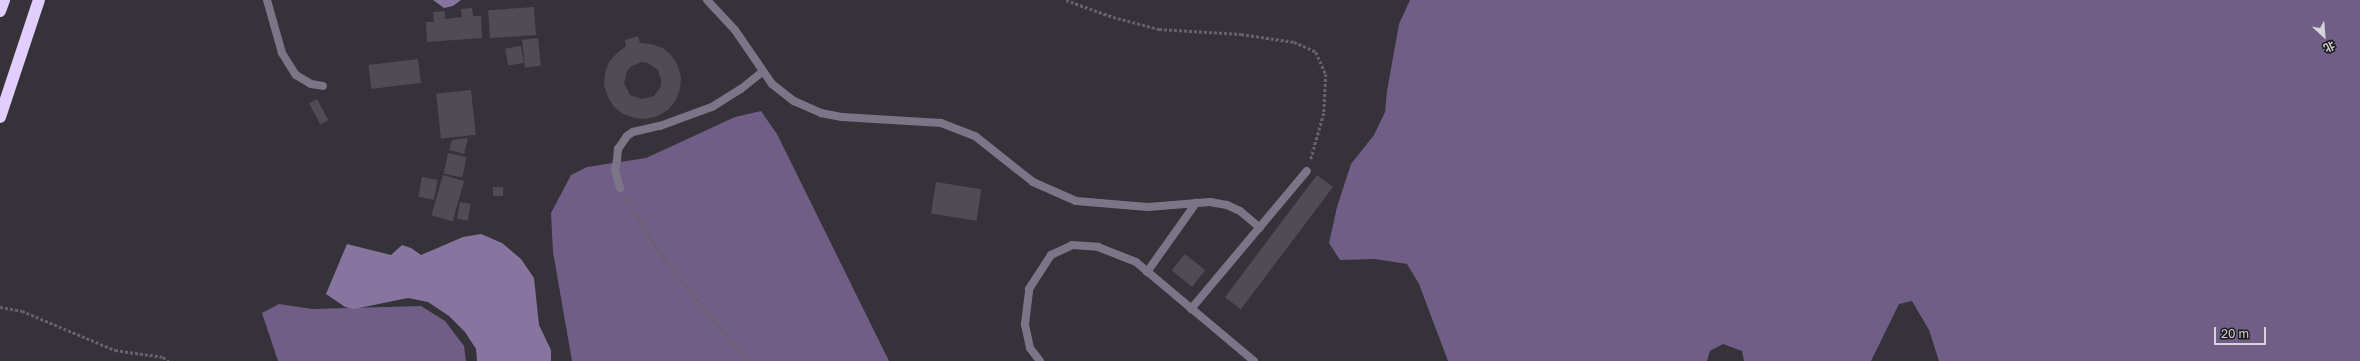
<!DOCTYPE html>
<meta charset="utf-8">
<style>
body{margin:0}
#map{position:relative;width:2360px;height:361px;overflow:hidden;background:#35323a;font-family:"Golos Text","Noto Sans SC",sans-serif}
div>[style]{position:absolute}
.forest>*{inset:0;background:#705e86}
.water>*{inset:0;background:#87759f}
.building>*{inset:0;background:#4f4c54;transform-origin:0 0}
.path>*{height:2.5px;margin-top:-1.25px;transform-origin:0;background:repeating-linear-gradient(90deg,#656269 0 3px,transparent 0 5px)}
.lane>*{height:8px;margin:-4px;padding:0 4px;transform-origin:4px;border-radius:4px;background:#7c7587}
.street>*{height:8px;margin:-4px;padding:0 4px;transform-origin:4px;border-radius:4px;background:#7c7587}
.highway>*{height:12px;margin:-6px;padding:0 6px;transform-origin:6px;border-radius:6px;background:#e1cefc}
span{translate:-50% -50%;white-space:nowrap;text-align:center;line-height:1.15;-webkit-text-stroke:3px #1c1b1e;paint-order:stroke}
.north{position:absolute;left:2304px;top:16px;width:40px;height:40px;-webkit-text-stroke:3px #1c1b1e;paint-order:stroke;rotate:154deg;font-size:11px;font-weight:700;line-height:16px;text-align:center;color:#d5d3d7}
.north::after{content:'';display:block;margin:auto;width:14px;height:18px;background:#d5d3d7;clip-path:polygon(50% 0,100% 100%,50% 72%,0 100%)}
.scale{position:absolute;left:2214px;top:327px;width:52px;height:18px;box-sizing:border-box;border:2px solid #d5d3d7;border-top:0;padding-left:5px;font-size:12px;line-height:14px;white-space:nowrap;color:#d5d3d7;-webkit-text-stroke:3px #1c1b1e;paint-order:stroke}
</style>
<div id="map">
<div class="forest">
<i style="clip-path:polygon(1410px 0,2360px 0,2360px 361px,1939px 361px,1929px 330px,1912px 301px,1899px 304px,1871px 361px,1744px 361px,1742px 351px,1723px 344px,1710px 351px,1707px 361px,1448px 361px,1419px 284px,1407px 264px,1375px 259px,1340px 260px,1329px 243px,1337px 207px,1351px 164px,1374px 135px,1385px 112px,1387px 91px,1399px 24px)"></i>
<i style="clip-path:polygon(761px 111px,777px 134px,889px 361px,572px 361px,553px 252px,551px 213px,571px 175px,587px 167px,646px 158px,735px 117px)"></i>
<i style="clip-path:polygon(279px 304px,312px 309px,421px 306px,445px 321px,464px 346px,466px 361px,278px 361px,262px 313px)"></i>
</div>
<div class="water">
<i style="clip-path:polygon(433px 0,461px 0,453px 6px,444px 8px)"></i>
<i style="clip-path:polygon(481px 234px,502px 243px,521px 259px,534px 278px,539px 325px,551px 350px,551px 361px,477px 361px,476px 349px,465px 332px,449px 316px,428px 302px,408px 298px,354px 309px,345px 307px,326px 294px,347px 244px,391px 255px,402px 245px,411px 248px,421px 255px,463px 237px)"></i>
</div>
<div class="building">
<i style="left:534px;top:7px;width:28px;height:46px;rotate:86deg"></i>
<i style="clip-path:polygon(472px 8px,473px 16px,481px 16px,482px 38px,427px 42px,426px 22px,434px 22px,433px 12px,445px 11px,445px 19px,462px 17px,461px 9px)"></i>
<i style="clip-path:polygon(evenodd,638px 36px,640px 43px,651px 44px,663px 48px,672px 56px,678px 66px,681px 78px,680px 89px,676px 100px,668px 110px,658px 116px,646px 119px,635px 118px,623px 114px,614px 107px,608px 97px,604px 85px,605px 73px,609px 62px,617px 53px,626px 46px,625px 40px,638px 36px,642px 62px,648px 63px,658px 70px,661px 80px,661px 86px,654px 96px,642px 99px,630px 95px,624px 83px,627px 71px,632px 66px,642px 62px)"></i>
<i style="left:538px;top:38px;width:28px;height:16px;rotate:84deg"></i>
<i style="left:521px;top:46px;width:17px;height:16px;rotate:80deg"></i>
<i style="left:418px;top:59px;width:24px;height:50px;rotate:83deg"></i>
<i style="left:471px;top:90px;width:45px;height:35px;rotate:84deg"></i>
<i style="left:317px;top:99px;width:24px;height:9px;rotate:62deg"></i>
<i style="clip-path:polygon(468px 138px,464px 154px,449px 150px,452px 140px)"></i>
<i style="left:448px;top:153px;width:19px;height:21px;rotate:12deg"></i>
<i style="left:443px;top:175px;width:22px;height:42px;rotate:16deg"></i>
<i style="left:1317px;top:175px;width:20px;height:153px;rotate:37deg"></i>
<i style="left:422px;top:177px;width:16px;height:20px;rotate:11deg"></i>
<i style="left:936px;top:182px;width:46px;height:32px;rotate:9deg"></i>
<i style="left:493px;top:187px;width:10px;height:9px"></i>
<i style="left:460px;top:202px;width:11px;height:17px;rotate:10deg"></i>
<i style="left:1185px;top:254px;width:26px;height:21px;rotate:39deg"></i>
</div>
<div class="path">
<i style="left:1066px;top:0;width:50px;rotate:19.9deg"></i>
<i style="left:1113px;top:17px;width:48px;rotate:14.6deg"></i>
<i style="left:1159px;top:29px;width:82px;rotate:3.5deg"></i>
<i style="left:1241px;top:34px;width:54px;rotate:8.6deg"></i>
<i style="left:1294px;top:42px;width:24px;rotate:24deg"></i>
<i style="left:1316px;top:52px;width:24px;rotate:66deg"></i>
<i style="left:1326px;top:74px;width:39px;rotate:93deg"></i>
<i style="left:1324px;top:113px;width:48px;rotate:105.8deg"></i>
<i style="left:625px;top:197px;width:75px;rotate:57.6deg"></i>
<i style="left:665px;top:260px;width:131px;rotate:50.6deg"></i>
<i style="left:0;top:307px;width:22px;rotate:10deg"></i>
<i style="left:22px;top:311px;width:101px;rotate:22.8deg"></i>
<i style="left:115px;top:350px;width:49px;rotate:8.3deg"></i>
<i style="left:163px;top:357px;width:7px;rotate:34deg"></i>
</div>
<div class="lane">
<i style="left:267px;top:0;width:55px;rotate:74.2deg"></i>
<i style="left:282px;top:53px;width:26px;rotate:58deg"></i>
<i style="left:296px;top:75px;width:17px;rotate:31deg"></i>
<i style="left:311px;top:84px;width:12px;rotate:9deg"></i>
<i style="left:1147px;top:272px;width:85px;rotate:-54.6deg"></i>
<i style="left:1191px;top:309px;width:180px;rotate:-50deg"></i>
<i style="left:1040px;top:361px;width:16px;rotate:-128deg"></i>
<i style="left:1030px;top:348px;width:25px;rotate:-102deg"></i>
<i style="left:1025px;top:324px;width:35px;rotate:-83deg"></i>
<i style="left:1029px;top:289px;width:40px;rotate:-57.1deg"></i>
<i style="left:1051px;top:255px;width:23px;rotate:-25deg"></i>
<i style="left:1072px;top:245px;width:26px;rotate:4deg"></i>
<i style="left:1098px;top:247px;width:41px;rotate:21.5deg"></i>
<i style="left:1136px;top:262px;width:154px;rotate:40deg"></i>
</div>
<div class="street">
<i style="left:707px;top:0;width:41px;rotate:47deg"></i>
<i style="left:735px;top:30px;width:65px;rotate:55.6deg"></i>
<i style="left:772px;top:84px;width:28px;rotate:38deg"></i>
<i style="left:794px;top:101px;width:30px;rotate:24deg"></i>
<i style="left:821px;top:113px;width:21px;rotate:11deg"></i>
<i style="left:842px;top:117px;width:99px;rotate:3.5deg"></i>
<i style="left:941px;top:123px;width:36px;rotate:21deg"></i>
<i style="left:975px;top:136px;width:74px;rotate:38.4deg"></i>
<i style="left:1033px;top:182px;width:47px;rotate:23.8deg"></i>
<i style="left:1076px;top:201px;width:72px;rotate:4.8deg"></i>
<i style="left:1148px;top:207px;width:62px;rotate:-4.6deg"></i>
<i style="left:1210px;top:202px;width:17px;rotate:10deg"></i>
<i style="left:1227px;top:205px;width:14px;rotate:25deg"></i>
<i style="left:1240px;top:211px;width:26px;rotate:40deg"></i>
<i style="left:620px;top:188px;width:19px;rotate:-106deg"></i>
<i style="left:615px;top:170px;width:10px;rotate:-79deg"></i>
<i style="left:617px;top:160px;width:11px;rotate:-85deg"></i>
<i style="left:618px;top:149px;width:16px;rotate:-55deg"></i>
<i style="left:627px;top:136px;width:7px;rotate:-34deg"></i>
<i style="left:633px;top:132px;width:28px;rotate:-13deg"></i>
<i style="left:660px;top:126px;width:55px;rotate:-20.1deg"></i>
<i style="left:712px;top:107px;width:34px;rotate:-32deg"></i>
<i style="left:741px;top:89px;width:27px;rotate:-39deg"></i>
</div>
<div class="highway">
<i style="left:0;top:11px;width:12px;rotate:-70deg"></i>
<i style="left:0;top:117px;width:123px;rotate:-71.6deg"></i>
</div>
<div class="north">北</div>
<div class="scale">20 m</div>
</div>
